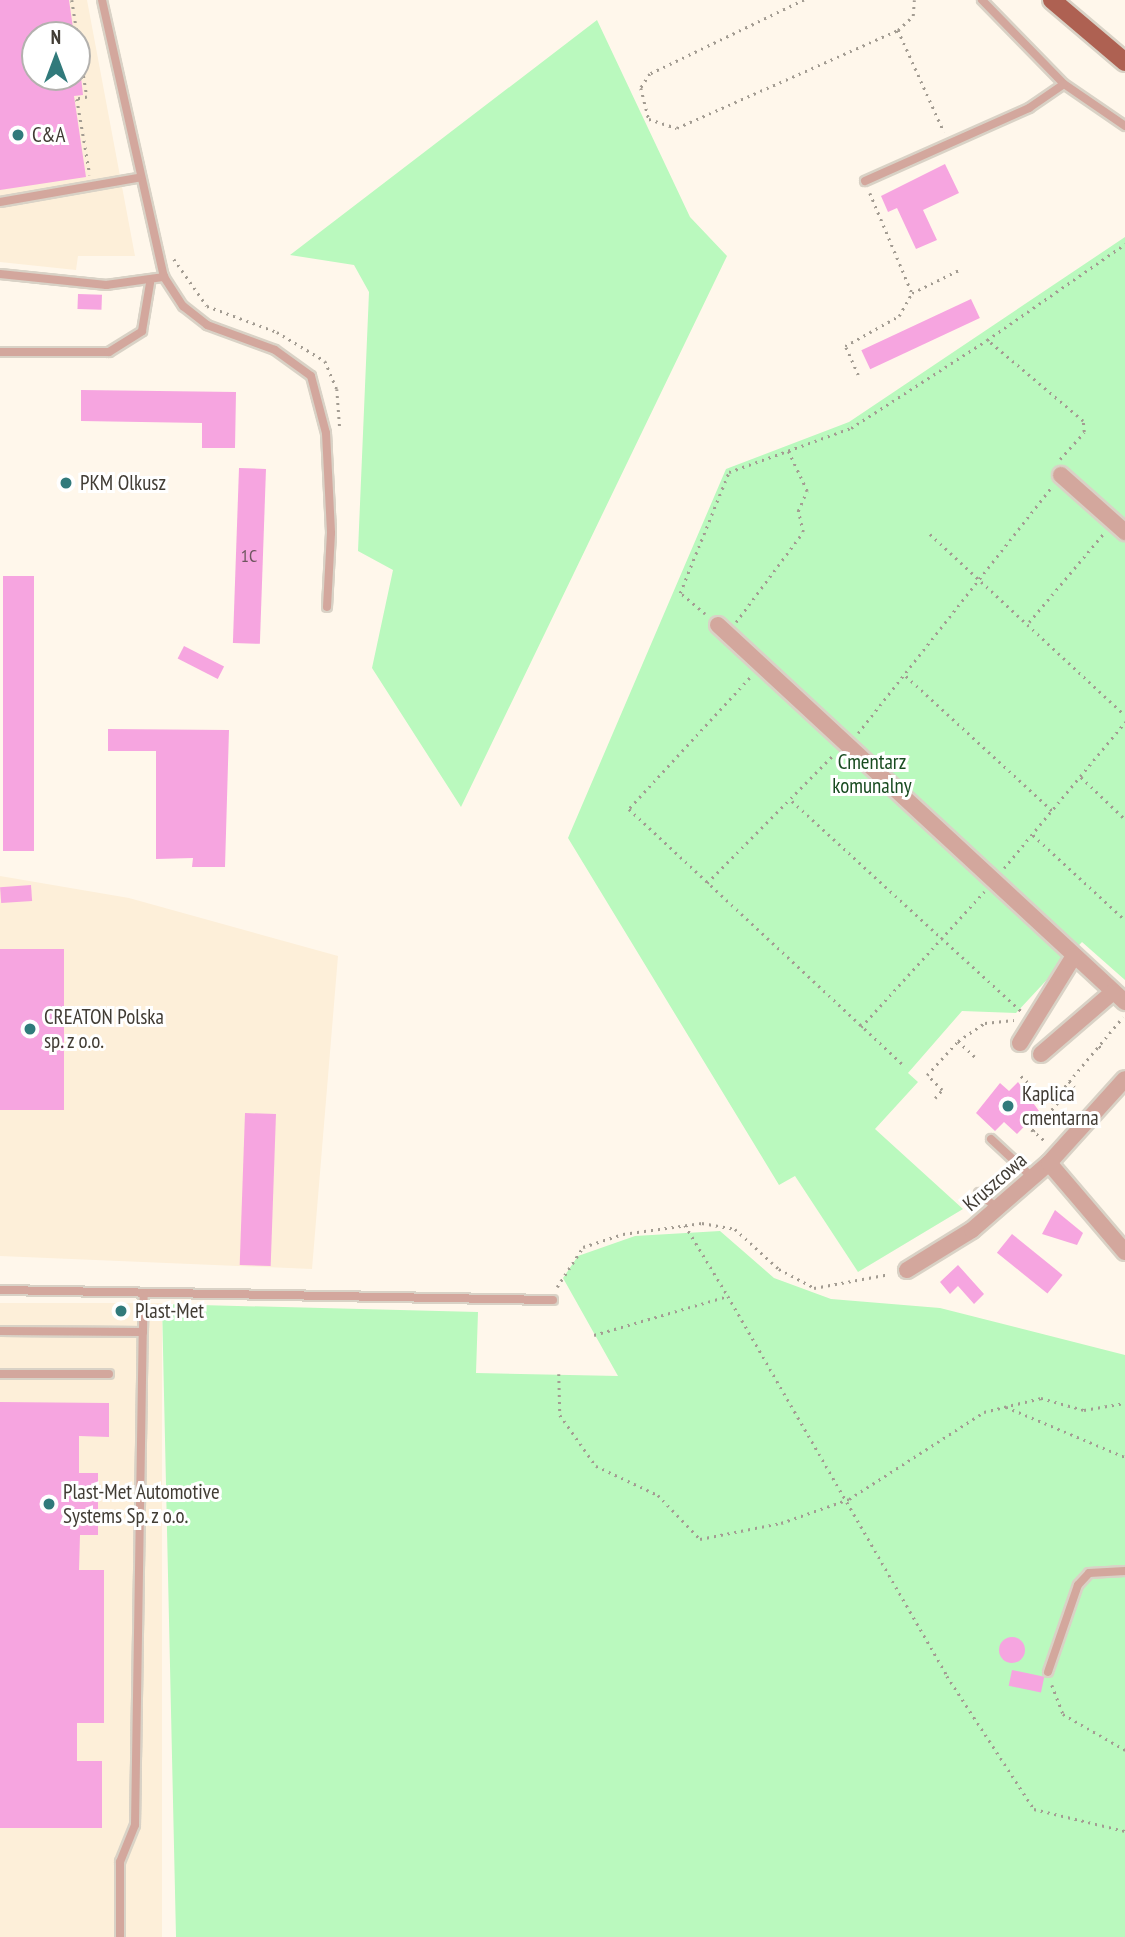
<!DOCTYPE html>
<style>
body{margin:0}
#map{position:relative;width:1125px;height:1937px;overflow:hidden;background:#fff7eb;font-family:"PT Sans Narrow",sans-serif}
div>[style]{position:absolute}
.built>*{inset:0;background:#fdefd9;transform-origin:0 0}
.green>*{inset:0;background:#baf9be}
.building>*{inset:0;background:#f6a5e0;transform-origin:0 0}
.round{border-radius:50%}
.path>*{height:2.5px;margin-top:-1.25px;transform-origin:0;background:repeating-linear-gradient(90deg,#a39c92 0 2px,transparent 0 7px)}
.roads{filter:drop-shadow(2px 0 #d9d2c6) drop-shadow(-2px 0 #d9d2c6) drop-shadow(0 2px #d9d2c6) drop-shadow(0 -2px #d9d2c6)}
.lane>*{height:8px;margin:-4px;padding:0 4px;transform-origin:4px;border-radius:4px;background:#d3a79d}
.street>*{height:16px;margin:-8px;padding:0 8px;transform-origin:8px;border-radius:8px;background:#d3a79d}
.primary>*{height:18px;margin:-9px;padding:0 9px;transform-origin:9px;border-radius:9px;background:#ae6152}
.dots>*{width:19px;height:19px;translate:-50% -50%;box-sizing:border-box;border:4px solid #fff;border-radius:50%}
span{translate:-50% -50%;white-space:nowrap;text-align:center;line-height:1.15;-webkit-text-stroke:6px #fff;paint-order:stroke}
.number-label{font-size:18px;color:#6e565f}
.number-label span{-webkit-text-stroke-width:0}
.poi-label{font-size:21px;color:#413c34}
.left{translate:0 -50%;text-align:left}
.park-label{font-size:21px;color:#194c21}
.street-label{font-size:21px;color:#413c34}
.north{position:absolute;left:21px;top:21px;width:70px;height:70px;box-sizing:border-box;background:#fff;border:2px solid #b3b1ae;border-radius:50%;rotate:0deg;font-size:19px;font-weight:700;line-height:28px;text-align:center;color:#413c34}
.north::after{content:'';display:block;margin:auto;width:24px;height:32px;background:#317a7b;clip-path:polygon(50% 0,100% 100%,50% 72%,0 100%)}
</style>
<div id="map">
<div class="built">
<i style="clip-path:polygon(evenodd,0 0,87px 0,135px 256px,78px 256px,76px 270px,0 262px,0 0,35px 35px,77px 35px,77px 77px,35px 77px,35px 35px)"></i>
<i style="clip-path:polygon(0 876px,129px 898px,338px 956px,312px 1269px,0 1256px)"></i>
<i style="left:0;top:1303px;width:162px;height:634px"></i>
</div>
<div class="green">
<i style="clip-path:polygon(597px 20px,690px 217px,727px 256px,461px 807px,372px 668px,393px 570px,358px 551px,369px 292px,354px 265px,290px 255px)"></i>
<i style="clip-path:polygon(1125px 237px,1125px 980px,1082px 942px,1016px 1013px,962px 1011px,908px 1073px,918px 1082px,875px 1129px,963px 1209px,858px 1272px,795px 1176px,779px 1185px,568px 838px,726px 469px,849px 422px)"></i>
<i style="clip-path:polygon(720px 1231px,774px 1278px,831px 1299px,940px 1308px,1125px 1355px,1125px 1937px,176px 1937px,162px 1304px,478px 1312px,476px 1373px,618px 1376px,563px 1278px,578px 1256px,635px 1236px)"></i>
</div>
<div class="building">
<i style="clip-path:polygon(0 0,69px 0,74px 35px,35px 35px,35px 77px,81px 77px,83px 95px,74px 96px,86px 177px,0 190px)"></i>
<i style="clip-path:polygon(945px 164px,959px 193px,923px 210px,937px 240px,916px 249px,897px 208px,888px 212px,881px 196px)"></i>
<i style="left:78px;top:294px;width:24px;height:15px;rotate:2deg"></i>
<i style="left:971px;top:299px;width:21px;height:121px;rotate:65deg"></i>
<i style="clip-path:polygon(81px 390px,236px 392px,235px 448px,202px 448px,202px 423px,81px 421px)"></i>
<i style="left:239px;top:468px;width:27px;height:175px;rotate:2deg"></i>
<i style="left:3px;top:576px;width:31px;height:275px"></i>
<i style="left:184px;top:646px;width:45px;height:14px;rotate:27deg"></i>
<i style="clip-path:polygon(108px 729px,229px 730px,225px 867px,192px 867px,193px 858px,156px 859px,156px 751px,108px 751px)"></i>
<i style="left:31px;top:885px;width:16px;height:31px;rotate:86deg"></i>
<i style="left:0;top:949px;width:64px;height:161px"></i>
<i style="clip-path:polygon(1018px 1082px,1039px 1111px,1017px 1134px,1004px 1122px,995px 1131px,976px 1113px,1000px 1083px,1009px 1091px)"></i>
<i style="left:245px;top:1113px;width:31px;height:152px;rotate:2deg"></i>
<i style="clip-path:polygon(1055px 1210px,1083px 1233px,1077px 1245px,1042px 1234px)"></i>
<i style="left:1012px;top:1234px;width:65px;height:24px;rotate:39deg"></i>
<i style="clip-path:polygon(958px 1265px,984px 1294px,974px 1304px,958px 1286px,950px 1294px,940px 1282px)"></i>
<i style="clip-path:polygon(0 1402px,109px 1403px,109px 1437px,79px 1436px,79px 1473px,98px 1473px,98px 1535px,80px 1535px,79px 1570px,104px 1570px,104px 1723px,77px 1723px,77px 1761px,102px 1761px,102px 1828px,0 1828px)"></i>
<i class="round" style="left:999px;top:1637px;width:26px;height:26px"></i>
<i style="left:1012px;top:1670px;width:33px;height:16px;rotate:12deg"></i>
</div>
<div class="path">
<i style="left:72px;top:0;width:98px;rotate:81.2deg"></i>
<i style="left:87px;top:97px;width:10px;rotate:169deg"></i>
<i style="left:77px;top:99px;width:77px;rotate:80.3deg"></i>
<i style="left:804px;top:0;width:171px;rotate:154.3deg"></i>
<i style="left:650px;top:74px;width:17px;rotate:123deg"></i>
<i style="left:641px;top:88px;width:32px;rotate:76deg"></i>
<i style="left:649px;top:119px;width:29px;rotate:18deg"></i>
<i style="left:677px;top:128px;width:242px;rotate:-23.9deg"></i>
<i style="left:898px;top:30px;width:21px;rotate:-43deg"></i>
<i style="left:913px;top:16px;width:16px;rotate:-86deg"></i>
<i style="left:898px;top:30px;width:112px;rotate:65.7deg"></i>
<i style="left:870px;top:193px;width:108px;rotate:67.2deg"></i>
<i style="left:174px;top:259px;width:57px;rotate:54.9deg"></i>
<i style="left:207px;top:306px;width:75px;rotate:20.4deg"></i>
<i style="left:277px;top:332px;width:56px;rotate:31.1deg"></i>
<i style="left:325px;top:361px;width:30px;rotate:67deg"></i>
<i style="left:337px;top:389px;width:41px;rotate:85.8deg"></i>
<i style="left:858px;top:375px;width:32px;rotate:-114deg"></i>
<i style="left:845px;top:346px;width:62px;rotate:-29.1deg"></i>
<i style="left:899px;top:316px;width:26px;rotate:-61deg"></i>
<i style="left:912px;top:293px;width:52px;rotate:-26.1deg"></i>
<i style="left:1060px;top:459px;width:36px;rotate:-48deg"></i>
<i style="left:1084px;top:432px;width:11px;rotate:-95deg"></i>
<i style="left:1083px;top:421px;width:126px;rotate:-139.8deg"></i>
<i style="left:987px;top:340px;width:168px;rotate:-34.8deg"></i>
<i style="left:930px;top:534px;width:266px;rotate:42.9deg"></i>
<i style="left:705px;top:614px;width:33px;rotate:-140deg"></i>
<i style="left:680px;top:593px;width:131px;rotate:-68deg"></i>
<i style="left:729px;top:472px;width:130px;rotate:-19.8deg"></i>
<i style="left:851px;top:428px;width:162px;rotate:-32.9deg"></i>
<i style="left:736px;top:622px;width:112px;rotate:-53.3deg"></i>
<i style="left:803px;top:532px;width:22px;rotate:-103deg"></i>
<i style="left:798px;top:511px;width:22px;rotate:-66deg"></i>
<i style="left:807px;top:491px;width:44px;rotate:-115.4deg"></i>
<i style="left:1029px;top:622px;width:115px;rotate:-49.9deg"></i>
<i style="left:906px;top:676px;width:200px;rotate:42.6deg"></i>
<i style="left:750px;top:678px;width:178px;rotate:132.7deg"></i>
<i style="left:629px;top:809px;width:377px;rotate:43deg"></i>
<i style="left:858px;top:733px;width:312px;rotate:-51.8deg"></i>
<i style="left:1081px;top:777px;width:61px;rotate:43.7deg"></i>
<i style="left:792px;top:801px;width:312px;rotate:42.5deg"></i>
<i style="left:1033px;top:835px;width:125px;rotate:42.7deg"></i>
<i style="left:1004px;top:868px;width:190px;rotate:-50.3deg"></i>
<i style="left:707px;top:883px;width:182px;rotate:-45.4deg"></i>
<i style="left:861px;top:1027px;width:183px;rotate:-47.7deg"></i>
<i style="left:958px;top:1041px;width:23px;rotate:43deg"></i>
<i style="left:1099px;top:1046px;width:6px;rotate:39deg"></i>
<i style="left:1021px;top:1076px;width:40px;rotate:42deg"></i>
<i style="left:1051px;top:1103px;width:112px;rotate:-50.1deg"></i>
<i style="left:1069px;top:1081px;width:8px;rotate:45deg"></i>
<i style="left:935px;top:1098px;width:11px;rotate:-49deg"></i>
<i style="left:942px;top:1090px;width:21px;rotate:-135deg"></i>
<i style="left:927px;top:1075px;width:46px;rotate:-47.6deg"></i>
<i style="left:958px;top:1041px;width:32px;rotate:-34deg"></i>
<i style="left:985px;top:1023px;width:29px;rotate:-6deg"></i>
<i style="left:1026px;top:1125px;width:26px;rotate:40deg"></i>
<i style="left:1033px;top:1131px;width:40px;rotate:-49deg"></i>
<i style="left:1059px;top:1101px;width:5px;rotate:-143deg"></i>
<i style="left:685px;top:1225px;width:83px;rotate:58.8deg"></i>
<i style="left:557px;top:1287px;width:48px;rotate:-57deg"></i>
<i style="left:583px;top:1247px;width:42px;rotate:-18deg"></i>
<i style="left:623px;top:1234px;width:80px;rotate:-7.9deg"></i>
<i style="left:702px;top:1223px;width:34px;rotate:10deg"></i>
<i style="left:735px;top:1229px;width:59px;rotate:42.3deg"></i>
<i style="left:779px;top:1269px;width:40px;rotate:28deg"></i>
<i style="left:814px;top:1288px;width:77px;rotate:-10.4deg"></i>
<i style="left:594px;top:1335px;width:140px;rotate:-16.2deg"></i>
<i style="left:728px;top:1296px;width:439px;rotate:60deg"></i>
<i style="left:947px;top:1676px;width:159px;rotate:56.8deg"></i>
<i style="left:1034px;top:1809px;width:94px;rotate:13.6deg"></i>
<i style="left:559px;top:1374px;width:41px;rotate:88.6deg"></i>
<i style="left:560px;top:1415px;width:62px;rotate:54.8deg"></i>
<i style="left:596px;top:1466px;width:68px;rotate:25.1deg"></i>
<i style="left:658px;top:1495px;width:61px;rotate:46.3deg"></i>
<i style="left:700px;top:1539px;width:83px;rotate:-11.2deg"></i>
<i style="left:781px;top:1523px;width:72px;rotate:-19.4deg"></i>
<i style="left:849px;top:1499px;width:161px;rotate:-32.8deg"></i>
<i style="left:984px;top:1412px;width:59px;rotate:-13.8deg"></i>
<i style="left:1041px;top:1398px;width:45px;rotate:15.6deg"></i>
<i style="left:1084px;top:1410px;width:42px;rotate:-9.7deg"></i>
<i style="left:1006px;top:1407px;width:129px;rotate:22.8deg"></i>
<i style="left:1052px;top:1685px;width:31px;rotate:69deg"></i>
<i style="left:1063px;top:1714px;width:72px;rotate:30.1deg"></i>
</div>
<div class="roads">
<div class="lane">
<i style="left:102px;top:0;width:284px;rotate:77.4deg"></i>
<i style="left:164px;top:277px;width:35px;rotate:57deg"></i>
<i style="left:183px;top:306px;width:31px;rotate:38deg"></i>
<i style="left:207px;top:325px;width:72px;rotate:20.2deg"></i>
<i style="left:275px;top:350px;width:44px;rotate:35.8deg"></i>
<i style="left:311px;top:376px;width:59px;rotate:75.3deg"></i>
<i style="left:326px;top:433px;width:100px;rotate:87.1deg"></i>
<i style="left:331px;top:533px;width:74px;rotate:93.1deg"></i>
<i style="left:982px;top:0;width:117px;rotate:45.7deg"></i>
<i style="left:1064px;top:84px;width:74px;rotate:34.5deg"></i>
<i style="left:865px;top:181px;width:180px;rotate:-24deg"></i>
<i style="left:1029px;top:108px;width:42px;rotate:-34.4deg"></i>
<i style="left:0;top:202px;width:140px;rotate:-9.9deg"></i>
<i style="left:0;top:274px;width:107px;rotate:5.9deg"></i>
<i style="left:106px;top:285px;width:59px;rotate:-7.9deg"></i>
<i style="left:0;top:352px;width:109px"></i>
<i style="left:109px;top:352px;width:39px;rotate:-32deg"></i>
<i style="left:142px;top:331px;width:49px;rotate:-80.5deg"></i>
<i style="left:991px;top:1139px;width:57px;rotate:42.9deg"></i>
<i style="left:979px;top:1193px;width:23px;rotate:40deg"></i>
<i style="left:0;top:1290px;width:553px;rotate:1.04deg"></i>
<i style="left:0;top:1331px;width:143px;rotate:0.4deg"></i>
<i style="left:143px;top:1332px;width:39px;rotate:-89deg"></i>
<i style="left:0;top:1374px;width:109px"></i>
<i style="left:1048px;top:1672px;width:92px;rotate:-71deg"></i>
<i style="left:1078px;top:1585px;width:16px;rotate:-47deg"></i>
<i style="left:1089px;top:1573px;width:36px;rotate:-3deg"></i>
<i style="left:120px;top:1937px;width:75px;rotate:-90deg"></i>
<i style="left:120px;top:1862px;width:40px;rotate:-68deg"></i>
<i style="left:135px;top:1825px;width:493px;rotate:-89.1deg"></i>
</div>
<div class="street">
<i style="left:1061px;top:475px;width:86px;rotate:41.7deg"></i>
<i style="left:718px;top:625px;width:555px;rotate:42.81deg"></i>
<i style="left:1020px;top:1043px;width:102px;rotate:-58.2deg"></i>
<i style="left:1041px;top:1054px;width:95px;rotate:-40.7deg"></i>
<i style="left:1049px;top:1163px;width:117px;rotate:49.5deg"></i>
<i style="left:907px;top:1270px;width:76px;rotate:-31.6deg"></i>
<i style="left:972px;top:1230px;width:102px;rotate:-41deg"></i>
<i style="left:1049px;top:1163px;width:113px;rotate:-47.9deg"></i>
</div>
<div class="primary">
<i style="left:1052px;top:0;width:96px;rotate:40.3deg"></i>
</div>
</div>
<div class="dots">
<i style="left:18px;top:135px;background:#317a7b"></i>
<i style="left:66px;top:483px;background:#317a7b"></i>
<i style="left:30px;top:1029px;background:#317a7b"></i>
<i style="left:1008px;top:1106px;background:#317a7b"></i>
<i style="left:121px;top:1311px;background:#317a7b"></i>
<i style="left:49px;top:1504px;background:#317a7b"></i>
</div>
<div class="number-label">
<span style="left:249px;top:556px">1C</span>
</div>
<div class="poi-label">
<span class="left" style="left:32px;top:135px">C&amp;A</span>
<span class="left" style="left:80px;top:483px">PKM Olkusz</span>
<span class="left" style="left:44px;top:1029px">CREATON Polska<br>sp. z o.o.</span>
<span class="left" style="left:1022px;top:1106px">Kaplica<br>cmentarna</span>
<span class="left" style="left:135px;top:1311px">Plast-Met</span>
<span class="left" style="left:63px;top:1504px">Plast-Met Automotive<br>Systems Sp. z o.o.</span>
</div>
<div class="park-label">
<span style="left:872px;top:774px">Cmentarz<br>komunalny</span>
</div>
<div class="street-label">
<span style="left:995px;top:1182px;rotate:-41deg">Kruszcowa</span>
</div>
<div class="north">N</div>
</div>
